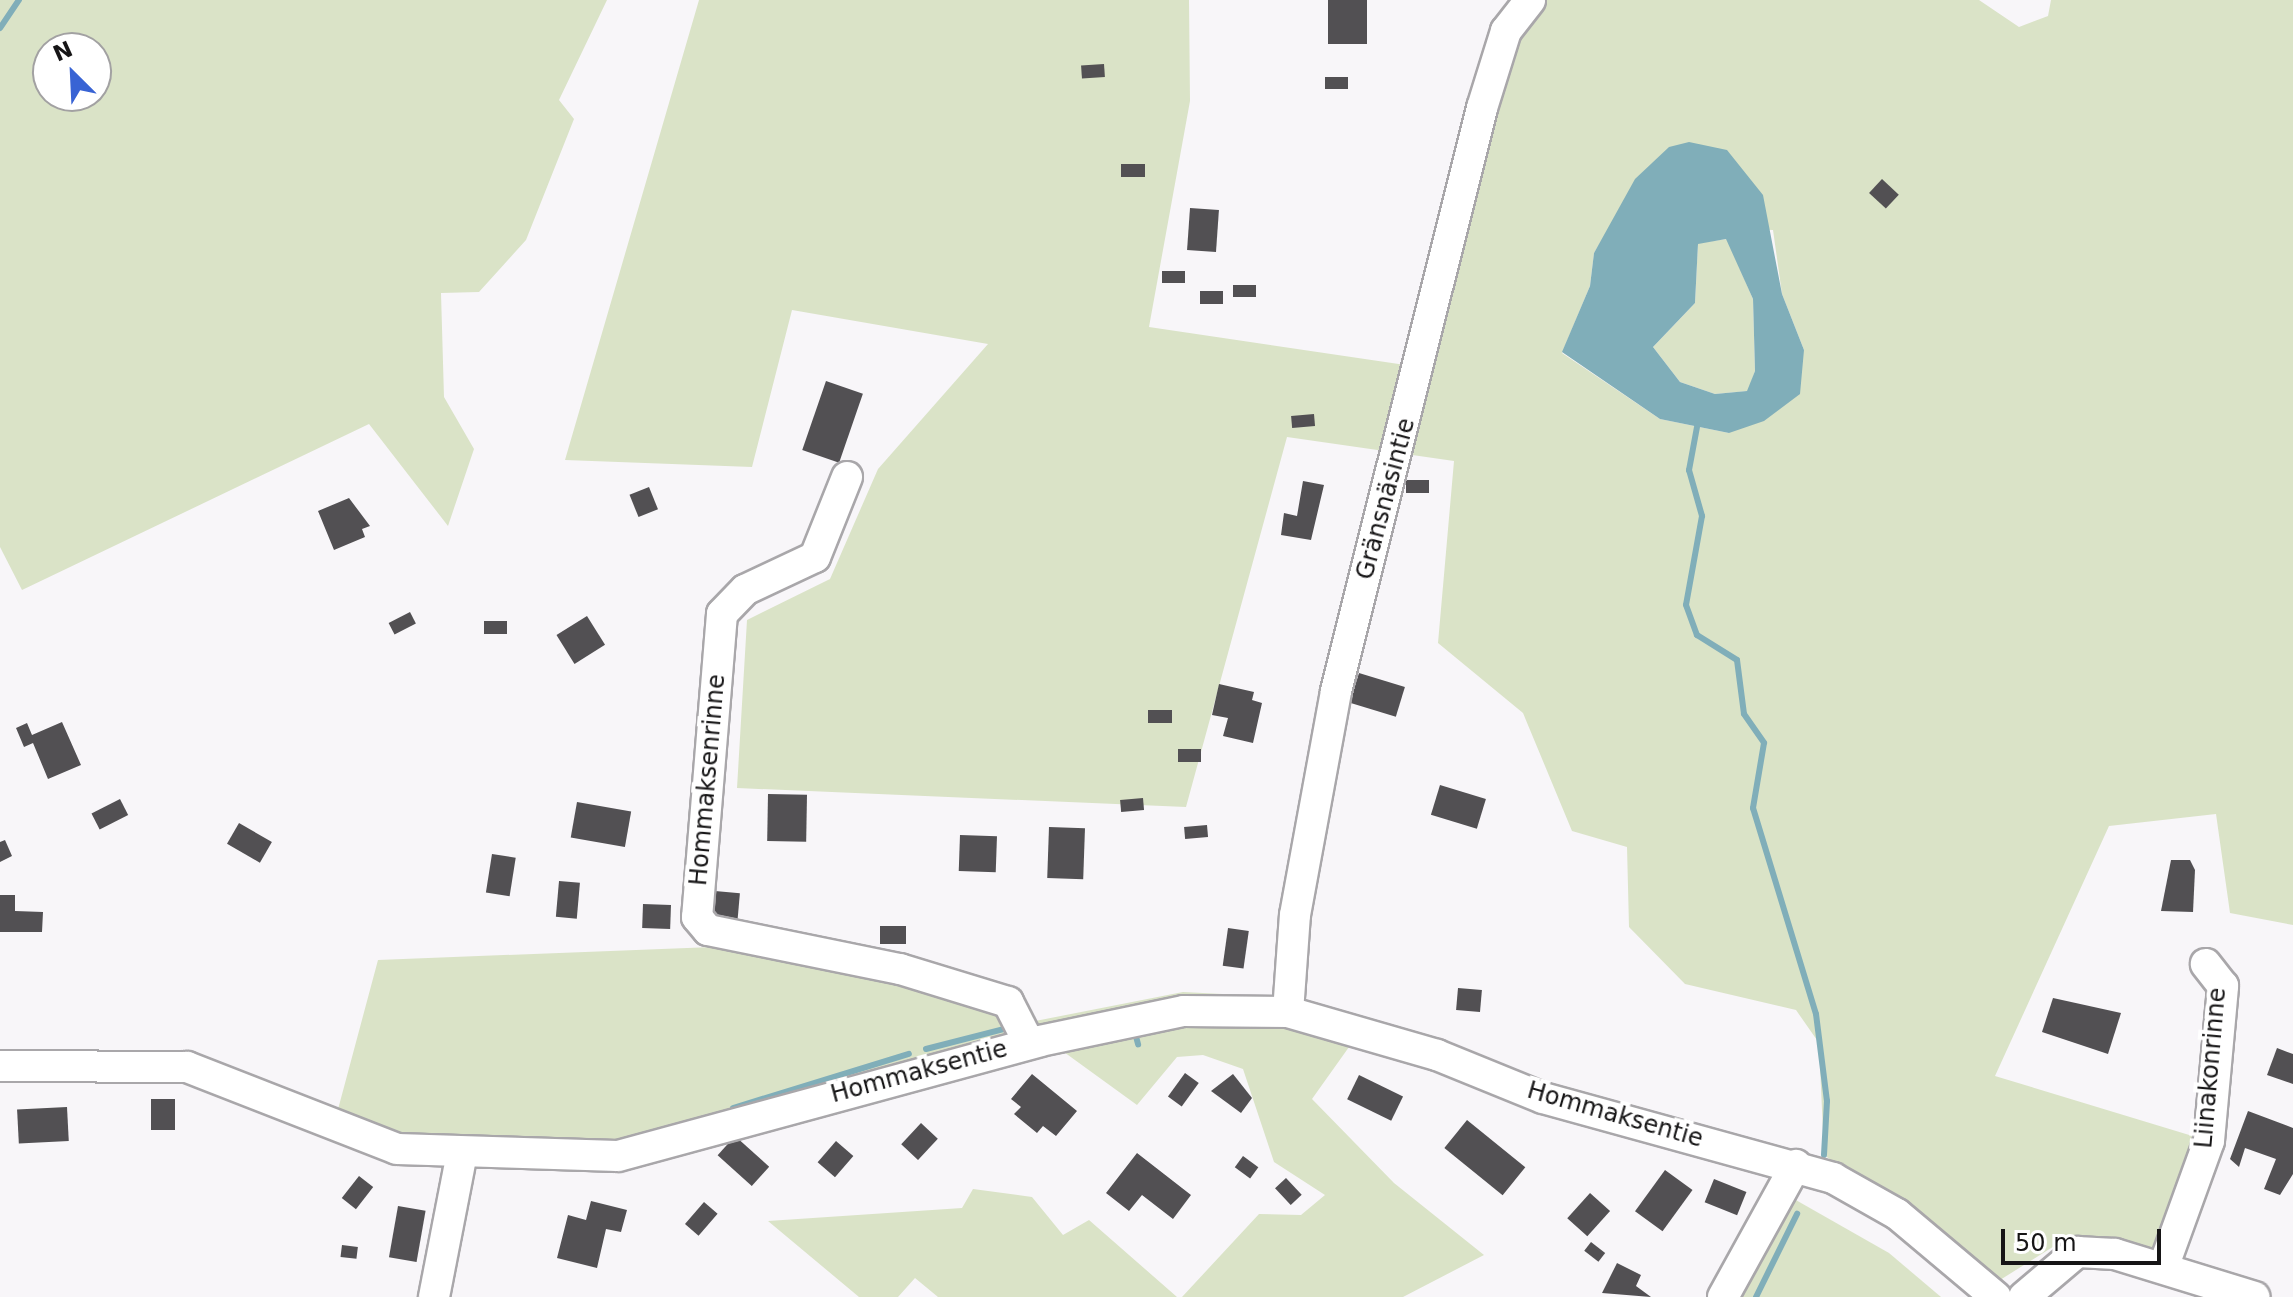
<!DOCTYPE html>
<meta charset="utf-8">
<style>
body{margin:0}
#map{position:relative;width:2293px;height:1297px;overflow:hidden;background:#f8f6f9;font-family:"DejaVu Sans",sans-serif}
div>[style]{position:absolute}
.green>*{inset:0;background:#dae3c7}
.water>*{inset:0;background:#80aeb9}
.stream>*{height:6px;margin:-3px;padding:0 3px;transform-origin:3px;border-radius:3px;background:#80aeb9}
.building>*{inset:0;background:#525053;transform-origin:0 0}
.roads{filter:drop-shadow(2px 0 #a9a7aa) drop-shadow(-2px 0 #a9a7aa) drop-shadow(0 2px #a9a7aa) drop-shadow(0 -2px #a9a7aa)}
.minor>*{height:30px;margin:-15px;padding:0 15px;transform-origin:15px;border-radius:15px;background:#fff}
span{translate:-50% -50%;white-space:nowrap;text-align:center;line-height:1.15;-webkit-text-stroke:8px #fff;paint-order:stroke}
.street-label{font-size:24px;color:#161516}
.north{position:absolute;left:32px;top:32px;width:80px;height:80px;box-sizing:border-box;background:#fff;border:2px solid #a2a1a2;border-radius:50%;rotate:336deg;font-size:22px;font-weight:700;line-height:32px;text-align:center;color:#161516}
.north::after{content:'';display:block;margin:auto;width:28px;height:36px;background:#3863d4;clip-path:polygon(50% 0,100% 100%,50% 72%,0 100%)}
.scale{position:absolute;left:2001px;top:1229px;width:160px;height:36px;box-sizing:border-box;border:4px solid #161516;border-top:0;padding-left:10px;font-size:24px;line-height:28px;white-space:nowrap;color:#161516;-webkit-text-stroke:6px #fff;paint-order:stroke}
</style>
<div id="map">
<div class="green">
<i style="clip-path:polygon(evenodd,0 0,607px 0,559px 100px,574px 119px,526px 240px,479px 292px,441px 293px,444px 397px,474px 449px,448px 526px,369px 424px,22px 590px,0 547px,0 0,48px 48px,96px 48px,96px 96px,48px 96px,48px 48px)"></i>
<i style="clip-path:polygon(evenodd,699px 0,1189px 0,1190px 101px,1149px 327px,1419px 367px,1517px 0,1979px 0,2019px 27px,2048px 16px,2051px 0,2293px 0,2293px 925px,2230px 913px,2216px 814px,2109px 826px,1995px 1076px,2209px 1141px,2163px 1268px,2067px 1238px,2000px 1280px,1824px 1155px,1819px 1043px,1796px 1010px,1685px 984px,1629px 927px,1627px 847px,1572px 831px,1523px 713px,1438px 643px,1454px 461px,1287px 437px,1186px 807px,737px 788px,747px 620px,830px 579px,878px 469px,988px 344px,792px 310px,752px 467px,565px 460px,699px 0,1611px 225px,1773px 230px,1782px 294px,1804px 350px,1729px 433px,1660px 419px,1562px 353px,1590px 286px,1594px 253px,1611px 225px)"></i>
<i style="clip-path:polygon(1727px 239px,1753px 299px,1755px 371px,1748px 391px,1715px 394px,1680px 382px,1653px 347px,1695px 303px,1698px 243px)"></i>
<i style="clip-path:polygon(764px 945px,900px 969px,1020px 1024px,1183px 992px,1284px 997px,1184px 1011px,614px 1156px,333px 1128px,378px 960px)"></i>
<i style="clip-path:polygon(1283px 1018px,1349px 1047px,1312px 1099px,1394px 1183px,1484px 1255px,1403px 1297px,1182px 1297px,1259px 1214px,1301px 1215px,1325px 1195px,1274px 1162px,1243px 1069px,1203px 1055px,1177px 1057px,1137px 1105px,1057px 1047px,1178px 1019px)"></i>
<i style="clip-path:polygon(973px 1189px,1032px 1197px,1063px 1235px,1089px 1220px,1177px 1297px,938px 1297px,915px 1278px,898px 1297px,859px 1297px,768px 1221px,962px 1208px)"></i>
<i style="clip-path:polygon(1787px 1195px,1889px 1253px,1941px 1297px,1734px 1297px)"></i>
</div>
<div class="water">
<i style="clip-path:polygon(evenodd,1689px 142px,1727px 150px,1763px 195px,1782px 294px,1804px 350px,1800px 394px,1764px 421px,1729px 433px,1660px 419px,1562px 352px,1590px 286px,1594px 253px,1635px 179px,1669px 147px,1689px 142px,1726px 239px,1753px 299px,1755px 371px,1747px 391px,1715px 394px,1680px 382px,1653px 347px,1695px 303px,1698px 244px,1726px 239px)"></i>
</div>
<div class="stream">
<i style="left:0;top:28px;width:34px;rotate:-56deg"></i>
<i style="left:1697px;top:427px;width:44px;rotate:100.5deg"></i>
<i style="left:1689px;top:470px;width:48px;rotate:74.2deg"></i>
<i style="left:1702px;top:516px;width:90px;rotate:100.2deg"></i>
<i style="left:1686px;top:605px;width:32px;rotate:70deg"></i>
<i style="left:1697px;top:635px;width:47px;rotate:32deg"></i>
<i style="left:1737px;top:660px;width:54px;rotate:82.6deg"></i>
<i style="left:1744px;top:714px;width:35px;rotate:55deg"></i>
<i style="left:1764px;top:743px;width:66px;rotate:99.6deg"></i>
<i style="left:1753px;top:808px;width:215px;rotate:73deg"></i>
<i style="left:1816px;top:1014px;width:88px;rotate:82.8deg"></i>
<i style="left:1827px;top:1101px;width:54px;rotate:93.2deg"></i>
<i style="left:1134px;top:1029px;width:16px;rotate:75deg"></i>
<i style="left:926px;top:1049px;width:85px;rotate:-14.4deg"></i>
<i style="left:733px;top:1108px;width:184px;rotate:-17.1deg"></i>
<i style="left:1756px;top:1297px;width:93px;rotate:-63.7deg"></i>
</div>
<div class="building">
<i style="left:1328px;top:0;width:39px;height:44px"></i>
<i style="left:1104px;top:64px;width:13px;height:23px;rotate:86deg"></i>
<i style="left:1348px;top:77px;width:12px;height:23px;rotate:90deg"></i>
<i style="left:1121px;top:164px;width:24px;height:13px"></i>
<i style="left:1882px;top:179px;width:23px;height:19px;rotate:43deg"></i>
<i style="left:1190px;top:208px;width:29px;height:42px;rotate:4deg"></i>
<i style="left:1185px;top:271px;width:12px;height:23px;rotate:90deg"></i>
<i style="left:1256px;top:285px;width:12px;height:23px;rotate:90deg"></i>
<i style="left:1223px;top:291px;width:13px;height:23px;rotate:90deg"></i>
<i style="left:826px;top:381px;width:39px;height:73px;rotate:19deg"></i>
<i style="left:1314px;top:414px;width:12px;height:23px;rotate:85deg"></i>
<i style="left:1429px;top:480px;width:13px;height:23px;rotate:90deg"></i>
<i style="clip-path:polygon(1303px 481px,1324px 485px,1311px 540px,1281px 535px,1284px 513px,1297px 516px)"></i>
<i style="left:649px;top:487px;width:24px;height:21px;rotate:68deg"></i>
<i style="clip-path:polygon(349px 498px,370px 526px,362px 529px,365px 537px,334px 550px,318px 511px)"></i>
<i style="left:410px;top:612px;width:13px;height:24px;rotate:63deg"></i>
<i style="left:587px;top:616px;width:34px;height:36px;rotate:58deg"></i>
<i style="left:507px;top:621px;width:13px;height:23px;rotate:90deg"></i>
<i style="left:1359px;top:673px;width:48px;height:31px;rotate:17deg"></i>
<i style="clip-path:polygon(1219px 684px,1254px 692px,1252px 700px,1262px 703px,1253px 743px,1223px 736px,1228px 718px,1212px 715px)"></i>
<i style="left:1172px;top:710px;width:13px;height:24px;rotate:90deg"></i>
<i style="clip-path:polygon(62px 722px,81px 765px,48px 779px,33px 743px,24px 747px,16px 728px,27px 723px,32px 735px)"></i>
<i style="left:1201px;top:749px;width:13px;height:23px;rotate:90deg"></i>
<i style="left:1440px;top:785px;width:48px;height:31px;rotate:17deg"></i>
<i style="left:768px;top:794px;width:39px;height:47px;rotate:1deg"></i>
<i style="left:1143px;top:798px;width:12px;height:23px;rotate:85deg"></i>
<i style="left:120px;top:799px;width:18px;height:32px;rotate:63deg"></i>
<i style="left:577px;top:802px;width:55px;height:36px;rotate:10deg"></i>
<i style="left:239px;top:823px;width:38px;height:24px;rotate:30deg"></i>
<i style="left:1207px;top:825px;width:12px;height:23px;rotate:85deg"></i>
<i style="left:1049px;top:827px;width:36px;height:51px;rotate:2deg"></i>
<i style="left:960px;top:835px;width:37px;height:36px;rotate:2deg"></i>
<i style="clip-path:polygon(5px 840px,12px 856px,0 862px,0 842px)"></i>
<i style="left:492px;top:854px;width:24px;height:39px;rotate:9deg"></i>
<i style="clip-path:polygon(2171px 860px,2190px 860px,2195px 870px,2193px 912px,2161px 911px)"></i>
<i style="left:559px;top:881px;width:21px;height:36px;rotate:5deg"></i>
<i style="left:715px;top:891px;width:25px;height:30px;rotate:5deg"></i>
<i style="clip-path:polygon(0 895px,15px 895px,15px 911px,43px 912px,42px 932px,0 932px)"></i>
<i style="left:643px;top:904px;width:28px;height:24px;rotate:2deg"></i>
<i style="left:880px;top:926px;width:26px;height:18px"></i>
<i style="left:1228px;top:928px;width:21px;height:38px;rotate:8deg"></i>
<i style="left:1458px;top:988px;width:24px;height:22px;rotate:5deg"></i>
<i style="clip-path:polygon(2053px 998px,2121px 1013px,2108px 1054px,2042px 1032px)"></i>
<i style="clip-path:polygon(2277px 1048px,2293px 1054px,2293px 1084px,2267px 1075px)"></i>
<i style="left:1185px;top:1073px;width:17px;height:29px;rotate:36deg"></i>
<i style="clip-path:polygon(1032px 1074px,1077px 1111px,1056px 1136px,1043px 1126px,1037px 1133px,1014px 1114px,1021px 1107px,1011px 1099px)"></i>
<i style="clip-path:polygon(1233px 1074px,1252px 1098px,1241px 1113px,1211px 1091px)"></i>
<i style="left:1359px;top:1075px;width:49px;height:27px;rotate:26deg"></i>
<i style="left:151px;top:1099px;width:24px;height:31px"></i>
<i style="left:67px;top:1107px;width:34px;height:50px;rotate:87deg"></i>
<i style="clip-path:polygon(2248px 1111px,2293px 1128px,2293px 1174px,2280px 1195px,2264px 1189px,2276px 1159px,2245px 1148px,2239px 1167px,2230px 1159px)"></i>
<i style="left:1467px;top:1120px;width:75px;height:36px;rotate:39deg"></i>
<i style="left:921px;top:1123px;width:23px;height:29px;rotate:43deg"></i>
<i style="left:735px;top:1136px;width:46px;height:26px;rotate:42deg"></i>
<i style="left:836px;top:1141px;width:23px;height:28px;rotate:41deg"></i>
<i style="clip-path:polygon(1137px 1153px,1191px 1195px,1173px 1219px,1142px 1195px,1129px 1211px,1106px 1193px)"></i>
<i style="left:1243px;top:1156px;width:19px;height:14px;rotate:36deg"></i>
<i style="left:1665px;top:1170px;width:34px;height:51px;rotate:36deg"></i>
<i style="left:359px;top:1176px;width:18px;height:28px;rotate:38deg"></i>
<i style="left:1286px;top:1178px;width:23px;height:15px;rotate:47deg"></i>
<i style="left:1714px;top:1179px;width:35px;height:25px;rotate:22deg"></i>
<i style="left:1590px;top:1193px;width:27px;height:34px;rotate:42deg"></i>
<i style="clip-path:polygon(591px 1201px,627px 1210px,621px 1232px,606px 1229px,597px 1268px,557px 1258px,568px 1215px,586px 1220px)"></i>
<i style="left:704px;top:1202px;width:18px;height:29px;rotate:41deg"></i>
<i style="left:398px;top:1206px;width:28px;height:52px;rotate:10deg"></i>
<i style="left:1591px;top:1242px;width:18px;height:11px;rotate:38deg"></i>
<i style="left:342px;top:1245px;width:16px;height:12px;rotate:7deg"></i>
<i style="clip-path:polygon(1617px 1263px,1641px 1275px,1636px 1286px,1651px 1297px,1602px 1293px)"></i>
</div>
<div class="roads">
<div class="minor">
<i style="left:847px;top:477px;width:86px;rotate:111.8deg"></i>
<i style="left:815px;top:557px;width:77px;rotate:154.8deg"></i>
<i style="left:745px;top:590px;width:33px;rotate:134deg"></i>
<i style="left:722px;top:614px;width:304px;rotate:94.7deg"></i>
<i style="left:697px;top:917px;width:17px;rotate:50deg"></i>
<i style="left:708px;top:930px;width:196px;rotate:11.5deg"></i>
<i style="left:900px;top:969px;width:113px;rotate:17deg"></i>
<i style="left:1008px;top:1002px;width:46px;rotate:62.9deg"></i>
<i style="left:1288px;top:1012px;width:97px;rotate:-85.9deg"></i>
<i style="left:1295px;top:915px;width:228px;rotate:-79.6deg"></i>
<i style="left:1336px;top:691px;width:601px;rotate:-75.94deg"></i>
<i style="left:1482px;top:108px;width:81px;rotate:-72.7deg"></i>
<i style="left:1506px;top:31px;width:39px;rotate:-52deg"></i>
<i style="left:0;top:1066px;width:187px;rotate:0.3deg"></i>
<i style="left:187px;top:1067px;width:225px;rotate:21.3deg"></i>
<i style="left:397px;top:1149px;width:221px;rotate:1.8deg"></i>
<i style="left:618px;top:1156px;width:437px;rotate:-15.2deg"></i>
<i style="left:1040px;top:1041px;width:147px;rotate:-11.8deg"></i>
<i style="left:1184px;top:1011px;width:104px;rotate:0.6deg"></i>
<i style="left:1288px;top:1012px;width:155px;rotate:16.1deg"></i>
<i style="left:1437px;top:1055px;width:114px;rotate:22.1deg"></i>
<i style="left:1543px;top:1098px;width:301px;rotate:15.4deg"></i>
<i style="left:1833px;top:1178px;width:73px;rotate:29.4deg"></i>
<i style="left:1897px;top:1214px;width:129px;rotate:40deg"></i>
<i style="left:2163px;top:1268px;width:135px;rotate:-70.1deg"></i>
<i style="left:2209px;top:1141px;width:156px;rotate:-84.8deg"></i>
<i style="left:2223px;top:986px;width:28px;rotate:-128deg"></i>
<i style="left:434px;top:1297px;width:147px;rotate:-79deg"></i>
<i style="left:1723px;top:1297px;width:151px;rotate:-61.1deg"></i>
<i style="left:2024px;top:1297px;width:70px;rotate:-40.3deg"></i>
<i style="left:2077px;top:1252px;width:38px;rotate:3deg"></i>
<i style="left:2115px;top:1254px;width:146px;rotate:17.1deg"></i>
</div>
</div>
<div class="street-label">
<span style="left:1386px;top:499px;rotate:-75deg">Gränsnäsintie</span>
<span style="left:708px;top:780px;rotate:-85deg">Hommaksenrinne</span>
<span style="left:2211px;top:1068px;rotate:-85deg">Liinakonrinne</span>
<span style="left:919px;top:1072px;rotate:-15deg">Hommaksentie</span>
<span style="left:1615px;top:1115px;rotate:16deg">Hommaksentie</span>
</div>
<div class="north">N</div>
<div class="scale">50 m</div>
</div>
